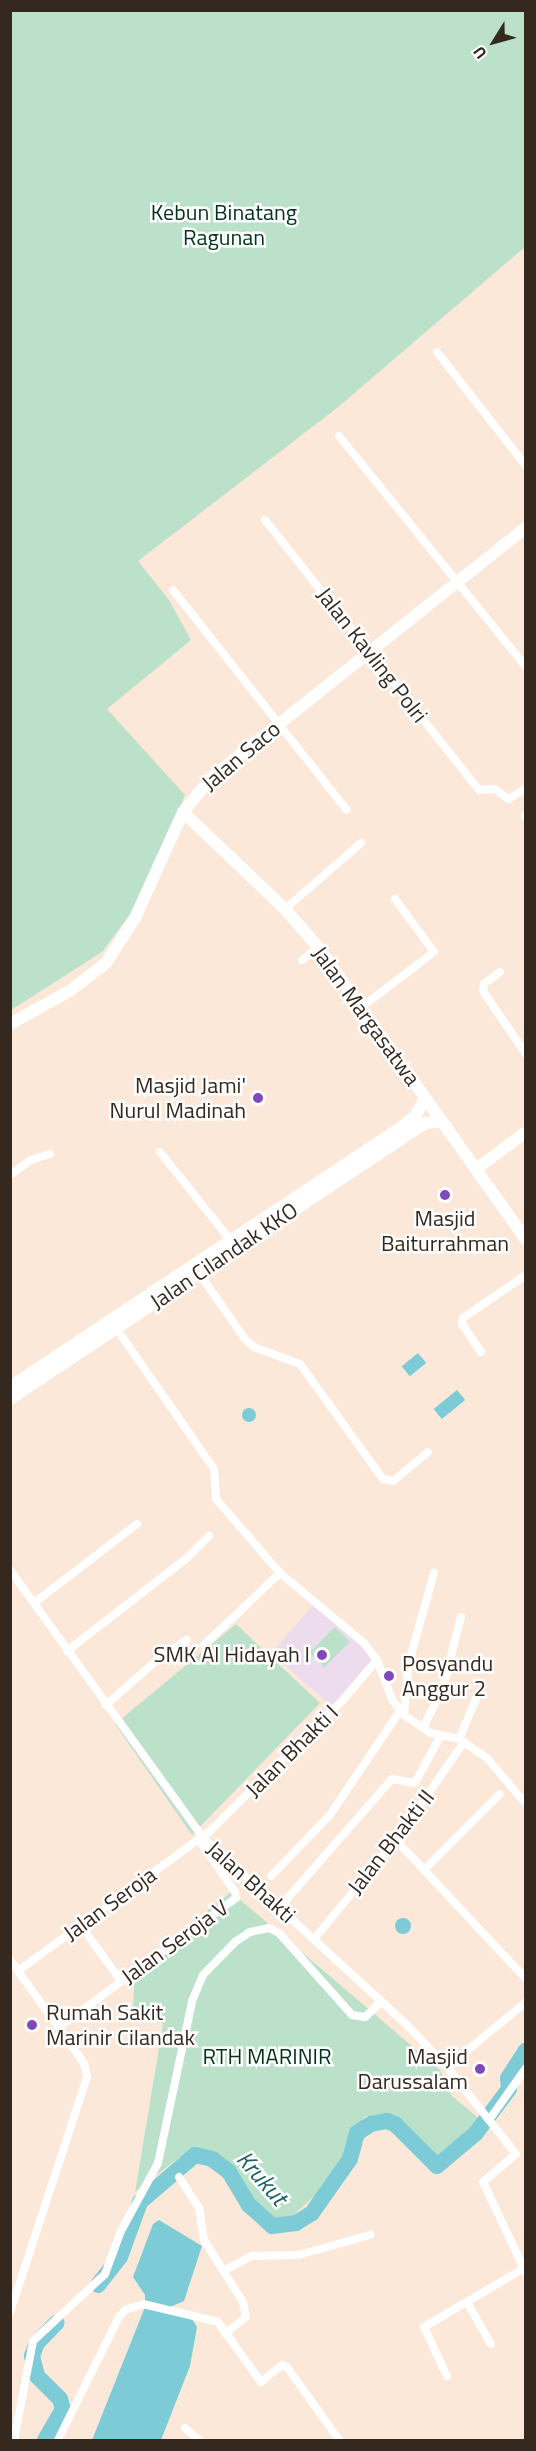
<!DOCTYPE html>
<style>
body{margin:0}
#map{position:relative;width:536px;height:2451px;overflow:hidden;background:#fbe8d9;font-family:"Titillium Web",sans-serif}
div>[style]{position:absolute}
.education>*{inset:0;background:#ecdcee;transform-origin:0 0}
.green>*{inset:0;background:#bbe1cb;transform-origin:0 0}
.water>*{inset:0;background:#7ccbd6;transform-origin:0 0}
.round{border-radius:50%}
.river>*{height:16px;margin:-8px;padding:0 8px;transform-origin:8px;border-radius:8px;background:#7ccbd6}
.street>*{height:8px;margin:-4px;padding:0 4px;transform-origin:4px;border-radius:4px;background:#fff}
.secondary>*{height:12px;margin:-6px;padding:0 6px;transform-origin:6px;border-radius:6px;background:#fff}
.dots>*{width:16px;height:16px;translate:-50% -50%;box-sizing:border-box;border:3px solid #fff;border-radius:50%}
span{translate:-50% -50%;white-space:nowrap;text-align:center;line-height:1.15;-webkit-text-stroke:5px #fff;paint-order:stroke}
.park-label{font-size:22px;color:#00331e}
.street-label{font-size:22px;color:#35291f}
.poi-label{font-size:22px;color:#35291f}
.right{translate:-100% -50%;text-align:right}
.left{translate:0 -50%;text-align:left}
.water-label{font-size:24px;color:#1e6068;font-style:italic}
.frame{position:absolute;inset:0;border:12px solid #35291f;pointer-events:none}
.north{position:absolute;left:464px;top:12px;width:60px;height:60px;-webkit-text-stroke:4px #fff;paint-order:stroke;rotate:233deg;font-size:16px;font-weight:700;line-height:24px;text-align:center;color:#35291f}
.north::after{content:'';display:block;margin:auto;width:21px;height:27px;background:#35291f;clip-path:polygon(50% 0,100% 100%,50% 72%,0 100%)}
</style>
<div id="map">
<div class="education">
<i style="left:313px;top:1605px;width:80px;height:64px;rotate:41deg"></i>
</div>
<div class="green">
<i style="clip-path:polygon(10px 11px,526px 11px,525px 247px,337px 408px,138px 561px,169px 600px,191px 640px,107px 709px,185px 795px,143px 897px,102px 952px,11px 1010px)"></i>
<i style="clip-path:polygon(236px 1624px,320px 1703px,192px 1835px,115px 1724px)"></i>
<i style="left:335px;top:1627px;width:21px;height:36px;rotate:45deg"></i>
<i style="clip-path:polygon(231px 1892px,440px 2070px,452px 2096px,482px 2121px,436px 2156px,390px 2120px,365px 2116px,328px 2184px,272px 2234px,209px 2155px,180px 2157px,135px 2192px,163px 2024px,133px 2010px,135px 1969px)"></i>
</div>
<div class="water">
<i style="left:418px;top:1353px;width:13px;height:21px;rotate:51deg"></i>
<i style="left:457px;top:1390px;width:13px;height:30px;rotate:51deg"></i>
<i class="round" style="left:242px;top:1408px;width:14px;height:14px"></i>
<i class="round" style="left:395px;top:1918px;width:16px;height:16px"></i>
<i style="clip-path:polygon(159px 2220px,202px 2246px,184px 2301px,170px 2307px,190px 2316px,197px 2327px,190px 2366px,161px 2440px,92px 2440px,145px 2307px,145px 2295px,133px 2277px,153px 2224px)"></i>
</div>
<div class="river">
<i style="left:98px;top:2285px;width:36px;rotate:-52deg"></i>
<i style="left:120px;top:2257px;width:59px;rotate:-70deg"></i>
<i style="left:140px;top:2202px;width:72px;rotate:-40.5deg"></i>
<i style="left:195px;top:2155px;width:17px;rotate:13deg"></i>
<i style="left:212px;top:2159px;width:21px;rotate:37deg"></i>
<i style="left:229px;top:2172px;width:39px;rotate:59deg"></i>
<i style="left:249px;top:2205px;width:31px;rotate:42deg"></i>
<i style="left:272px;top:2226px;width:24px;rotate:-7deg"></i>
<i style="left:296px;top:2223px;width:19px;rotate:-32deg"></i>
<i style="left:312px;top:2213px;width:66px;rotate:-54.9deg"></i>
<i style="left:350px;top:2159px;width:27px;rotate:-75deg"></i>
<i style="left:357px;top:2133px;width:17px;rotate:-33deg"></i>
<i style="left:371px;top:2124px;width:16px;rotate:-11deg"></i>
<i style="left:387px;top:2121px;width:9px;rotate:21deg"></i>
<i style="left:395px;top:2124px;width:59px;rotate:45deg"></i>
<i style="left:437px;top:2166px;width:51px;rotate:-40.2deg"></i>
<i style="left:476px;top:2133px;width:55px;rotate:-53.1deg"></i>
<i style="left:509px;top:2089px;width:11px;rotate:-95deg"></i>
<i style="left:508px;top:2078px;width:33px;rotate:-57deg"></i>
<i style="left:45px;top:2440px;width:36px;rotate:-60deg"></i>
<i style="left:63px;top:2409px;width:10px;rotate:-107deg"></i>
<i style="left:60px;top:2399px;width:33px;rotate:-135deg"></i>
<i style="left:37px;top:2376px;width:21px;rotate:-104deg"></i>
<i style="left:32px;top:2356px;width:14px;rotate:-69deg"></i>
<i style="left:37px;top:2343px;width:28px;rotate:-46deg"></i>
</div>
<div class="street">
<i style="left:437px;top:352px;width:145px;rotate:52deg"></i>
<i style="left:339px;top:436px;width:297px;rotate:51deg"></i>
<i style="left:265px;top:520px;width:345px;rotate:51.6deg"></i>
<i style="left:479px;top:790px;width:16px;rotate:-4deg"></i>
<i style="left:495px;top:789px;width:17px;rotate:36deg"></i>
<i style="left:509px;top:799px;width:20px;rotate:-33deg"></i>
<i style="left:173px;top:590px;width:280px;rotate:51.7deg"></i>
<i style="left:525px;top:816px;width:1px;rotate:45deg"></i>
<i style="left:285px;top:909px;width:101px;rotate:-41deg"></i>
<i style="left:302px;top:960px;width:21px;rotate:-39deg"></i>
<i style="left:500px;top:972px;width:20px;rotate:143deg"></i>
<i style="left:484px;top:984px;width:7px;rotate:98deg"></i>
<i style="left:483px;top:991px;width:76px;rotate:55.7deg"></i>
<i style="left:363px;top:1006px;width:89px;rotate:-37.3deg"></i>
<i style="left:434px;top:952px;width:66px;rotate:-126.3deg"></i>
<i style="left:160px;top:1152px;width:114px;rotate:51.4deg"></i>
<i style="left:10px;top:1175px;width:26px;rotate:-36deg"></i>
<i style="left:31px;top:1160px;width:20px;rotate:-18deg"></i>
<i style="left:196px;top:1269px;width:85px;rotate:55deg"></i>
<i style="left:245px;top:1339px;width:12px;rotate:42deg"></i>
<i style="left:254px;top:1347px;width:49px;rotate:20.3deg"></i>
<i style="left:300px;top:1364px;width:142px;rotate:54.2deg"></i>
<i style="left:383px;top:1479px;width:10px;rotate:11deg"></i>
<i style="left:393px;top:1481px;width:45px;rotate:-39.6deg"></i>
<i style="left:114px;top:1325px;width:175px;rotate:55.2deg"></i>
<i style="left:214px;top:1469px;width:30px;rotate:86deg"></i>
<i style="left:216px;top:1499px;width:98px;rotate:49.1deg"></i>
<i style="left:280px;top:1573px;width:109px;rotate:39.8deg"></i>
<i style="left:364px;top:1643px;width:21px;rotate:53deg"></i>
<i style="left:377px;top:1660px;width:44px;rotate:68.7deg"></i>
<i style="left:393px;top:1701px;width:18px;rotate:52deg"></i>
<i style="left:404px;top:1715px;width:32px;rotate:34deg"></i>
<i style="left:431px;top:1733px;width:29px;rotate:12deg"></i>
<i style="left:459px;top:1739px;width:34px;rotate:34deg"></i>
<i style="left:487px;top:1758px;width:60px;rotate:49.7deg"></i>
<i style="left:481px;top:1352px;width:34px;rotate:-124deg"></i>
<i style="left:462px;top:1324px;width:6px;rotate:-81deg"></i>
<i style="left:463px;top:1318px;width:76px;rotate:-34.3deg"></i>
<i style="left:10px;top:1570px;width:330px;rotate:54.2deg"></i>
<i style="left:203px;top:1838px;width:278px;rotate:42.5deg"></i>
<i style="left:408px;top:2026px;width:57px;rotate:46.4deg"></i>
<i style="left:447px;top:2067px;width:111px;rotate:51.6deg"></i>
<i style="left:516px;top:2154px;width:43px;rotate:139.7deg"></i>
<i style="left:483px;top:2182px;width:101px;rotate:64.7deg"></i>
<i style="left:34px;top:1603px;width:130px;rotate:-37.5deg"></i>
<i style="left:204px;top:1645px;width:105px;rotate:-43.5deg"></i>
<i style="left:67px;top:1651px;width:153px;rotate:-37.8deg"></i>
<i style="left:188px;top:1557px;width:30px;rotate:-45deg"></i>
<i style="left:106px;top:1705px;width:68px;rotate:-41.4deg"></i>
<i style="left:157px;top:1660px;width:36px;rotate:-34deg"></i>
<i style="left:404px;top:1715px;width:49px;rotate:-85.3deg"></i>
<i style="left:408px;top:1666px;width:97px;rotate:-74.4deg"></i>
<i style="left:423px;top:1728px;width:45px;rotate:-63.4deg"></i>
<i style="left:443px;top:1688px;width:73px;rotate:-75.8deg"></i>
<i style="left:459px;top:1739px;width:49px;rotate:-67.1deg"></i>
<i style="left:396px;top:1840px;width:190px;rotate:46.9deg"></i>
<i style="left:424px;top:1870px;width:107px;rotate:-45deg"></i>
<i style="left:271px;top:1876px;width:85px;rotate:-46deg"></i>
<i style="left:330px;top:1815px;width:125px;rotate:-56.1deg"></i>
<i style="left:279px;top:1908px;width:171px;rotate:-48.8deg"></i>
<i style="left:392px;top:1779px;width:23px;rotate:10deg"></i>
<i style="left:415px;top:1783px;width:52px;rotate:-61.5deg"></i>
<i style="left:81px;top:1926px;width:68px;rotate:54deg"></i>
<i style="left:314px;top:1939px;width:129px;rotate:-50.4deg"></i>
<i style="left:396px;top:1840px;width:119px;rotate:-55.2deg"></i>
<i style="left:10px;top:1960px;width:127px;rotate:54.3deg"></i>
<i style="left:84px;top:2063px;width:14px;rotate:78deg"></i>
<i style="left:87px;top:2077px;width:247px;rotate:108.1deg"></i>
<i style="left:18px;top:1971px;width:238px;rotate:-36.1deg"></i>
<i style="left:210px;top:1831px;width:188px;rotate:-44.6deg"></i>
<i style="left:344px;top:1699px;width:51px;rotate:-49.8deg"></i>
<i style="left:59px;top:2027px;width:219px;rotate:-36.1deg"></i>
<i style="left:236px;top:1898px;width:6px;rotate:-99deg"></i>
<i style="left:235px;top:1892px;width:63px;rotate:-124.7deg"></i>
<i style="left:447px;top:2067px;width:102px;rotate:-39.4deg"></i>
<i style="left:489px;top:2120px;width:64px;rotate:-54.6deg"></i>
<i style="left:179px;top:2177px;width:37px;rotate:57deg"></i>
<i style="left:199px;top:2208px;width:32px;rotate:81deg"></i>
<i style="left:204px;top:2240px;width:73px;rotate:57.8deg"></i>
<i style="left:243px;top:2302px;width:15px;rotate:79deg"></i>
<i style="left:246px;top:2317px;width:27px;rotate:141deg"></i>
<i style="left:225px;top:2270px;width:30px;rotate:-28deg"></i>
<i style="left:251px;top:2256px;width:47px;rotate:-1.2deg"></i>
<i style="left:298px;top:2255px;width:75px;rotate:-15.5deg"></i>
<i style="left:468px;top:2304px;width:46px;rotate:60.1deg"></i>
<i style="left:447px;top:2376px;width:54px;rotate:-115.1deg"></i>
<i style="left:424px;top:2327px;width:115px;rotate:-30.4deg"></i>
<i style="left:185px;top:2428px;width:18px;rotate:41deg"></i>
<i style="left:14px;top:2440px;width:101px;rotate:-79.1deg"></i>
<i style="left:33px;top:2341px;width:98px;rotate:-42.9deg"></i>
<i style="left:105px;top:2274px;width:46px;rotate:-69.6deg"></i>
<i style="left:121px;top:2231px;width:77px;rotate:-61.4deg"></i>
<i style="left:158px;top:2163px;width:166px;rotate:-78.1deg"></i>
<i style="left:192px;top:2001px;width:28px;rotate:-67deg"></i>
<i style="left:203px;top:1975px;width:46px;rotate:-45.9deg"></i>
<i style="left:235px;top:1942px;width:18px;rotate:-34deg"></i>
<i style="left:250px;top:1932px;width:19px;rotate:-12deg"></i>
<i style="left:269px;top:1928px;width:11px;rotate:27deg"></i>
<i style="left:279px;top:1933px;width:110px;rotate:48.3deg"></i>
<i style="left:352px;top:2015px;width:13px;rotate:9deg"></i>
<i style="left:365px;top:2017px;width:23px;rotate:-43deg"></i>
<i style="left:58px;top:2440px;width:137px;rotate:-63.6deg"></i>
<i style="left:119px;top:2317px;width:9px;rotate:-49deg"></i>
<i style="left:125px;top:2310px;width:19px;rotate:-18deg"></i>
<i style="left:143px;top:2304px;width:77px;rotate:13.5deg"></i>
<i style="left:218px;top:2322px;width:74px;rotate:54.4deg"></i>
<i style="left:261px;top:2382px;width:27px;rotate:-39deg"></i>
<i style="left:282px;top:2365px;width:5px;rotate:22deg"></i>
<i style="left:287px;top:2367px;width:90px;rotate:54.5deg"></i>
</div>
<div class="secondary">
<i style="left:183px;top:812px;width:141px;rotate:43.6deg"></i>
<i style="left:285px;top:909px;width:50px;rotate:49deg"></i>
<i style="left:318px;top:947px;width:359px;rotate:54.6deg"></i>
<i style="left:10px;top:1024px;width:70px;rotate:-29.1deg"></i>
<i style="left:71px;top:990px;width:44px;rotate:-37.6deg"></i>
<i style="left:106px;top:963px;width:54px;rotate:-57.2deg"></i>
<i style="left:135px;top:918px;width:116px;rotate:-65.6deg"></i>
<i style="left:183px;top:812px;width:44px;rotate:-50.5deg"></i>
<i style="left:211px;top:778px;width:403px;rotate:-38.5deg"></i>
<i style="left:476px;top:1169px;width:62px;rotate:-36.5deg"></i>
<i style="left:10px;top:1387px;width:467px;rotate:-33.6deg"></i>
<i style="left:399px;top:1129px;width:22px;rotate:-39deg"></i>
<i style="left:416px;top:1115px;width:19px;rotate:-62deg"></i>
<i style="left:10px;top:1399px;width:499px;rotate:-33.6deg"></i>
<i style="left:426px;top:1123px;width:16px;rotate:-7deg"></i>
</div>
<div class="dots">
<i style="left:258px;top:1098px;background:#7f48be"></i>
<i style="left:445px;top:1195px;background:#7f48be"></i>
<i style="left:322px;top:1655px;background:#7f48be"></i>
<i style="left:389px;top:1676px;background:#7f48be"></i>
<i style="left:32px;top:2025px;background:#7f48be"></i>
<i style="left:480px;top:2069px;background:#7f48be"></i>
</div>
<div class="park-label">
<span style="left:224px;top:225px">Kebun Binatang<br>Ragunan</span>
<span style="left:267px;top:2057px">RTH MARINIR</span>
</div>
<div class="street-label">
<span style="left:372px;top:655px;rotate:52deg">Jalan Kavling Polri</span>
<span style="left:241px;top:756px;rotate:-40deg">Jalan Saco</span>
<span style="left:366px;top:1016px;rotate:54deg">Jalan Margasatwa</span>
<span style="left:224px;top:1256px;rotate:-34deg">Jalan Cilandak KKO</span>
<span style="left:292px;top:1751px;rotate:-45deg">Jalan Bhakti I</span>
<span style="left:391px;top:1842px;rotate:-52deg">Jalan Bhakti II</span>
<span style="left:251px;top:1882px;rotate:42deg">Jalan Bhakti</span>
<span style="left:110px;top:1904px;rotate:-36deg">Jalan Seroja</span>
<span style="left:175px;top:1942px;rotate:-36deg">Jalan Seroja V</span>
</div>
<div class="poi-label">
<span class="right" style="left:246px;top:1098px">Masjid Jami'<br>Nurul Madinah</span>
<span style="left:445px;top:1231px">Masjid<br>Baiturrahman</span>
<span class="right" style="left:310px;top:1655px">SMK Al Hidayah I</span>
<span class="left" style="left:402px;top:1676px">Posyandu<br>Anggur 2</span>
<span class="left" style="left:46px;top:2025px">Rumah Sakit<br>Marinir Cilandak</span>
<span class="right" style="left:468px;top:2069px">Masjid<br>Darussalam</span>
</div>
<div class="water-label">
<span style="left:262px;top:2178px;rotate:49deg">Krukut</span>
</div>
<div class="frame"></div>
<div class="north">U</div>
</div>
